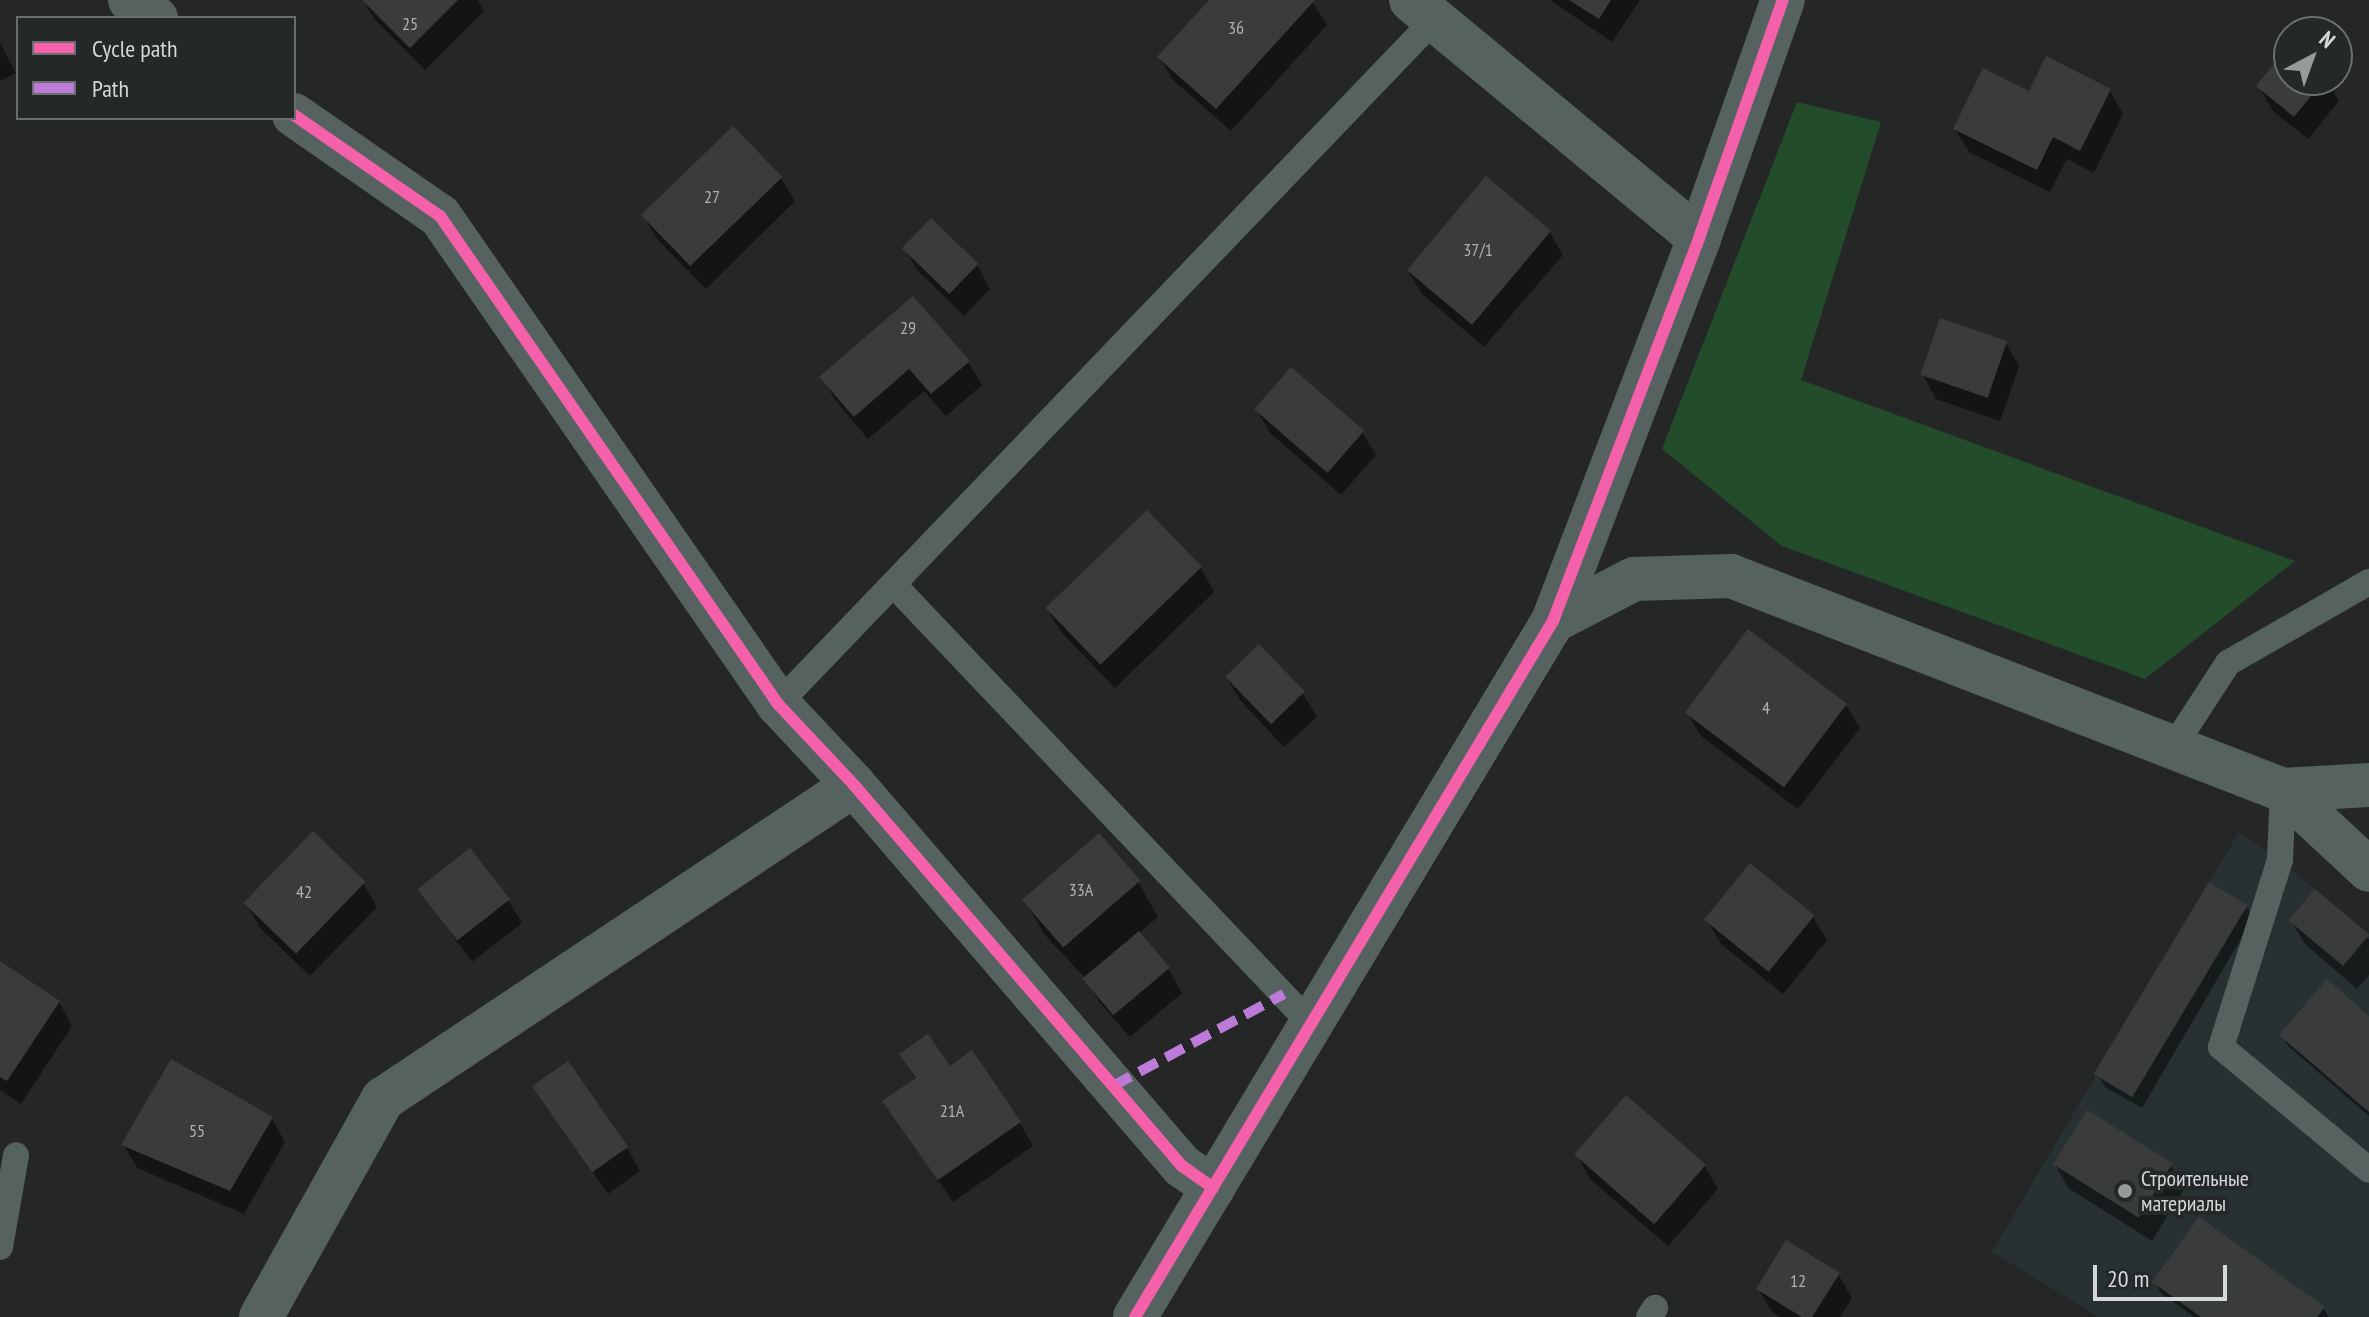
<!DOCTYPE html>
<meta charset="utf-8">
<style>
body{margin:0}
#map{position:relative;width:2369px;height:1317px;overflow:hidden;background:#252727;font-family:"PT Sans Narrow",sans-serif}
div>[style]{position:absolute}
.built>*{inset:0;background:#283132}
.green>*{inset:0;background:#224c2a}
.shadow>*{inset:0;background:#0007}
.building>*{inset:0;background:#3a3c3c;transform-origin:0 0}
.service>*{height:26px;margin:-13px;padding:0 13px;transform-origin:13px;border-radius:13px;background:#56625f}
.minor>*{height:44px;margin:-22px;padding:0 22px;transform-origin:22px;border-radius:22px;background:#56625f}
.tertiary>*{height:44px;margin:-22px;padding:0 22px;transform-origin:22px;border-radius:22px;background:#56625f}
.quiet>*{height:10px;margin-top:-5px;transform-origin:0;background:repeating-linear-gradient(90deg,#bd7bd9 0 20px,transparent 0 30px)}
.cycleway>*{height:12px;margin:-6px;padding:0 6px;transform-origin:6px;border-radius:6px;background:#f560ab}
.dots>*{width:22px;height:22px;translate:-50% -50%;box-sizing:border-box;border:4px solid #242828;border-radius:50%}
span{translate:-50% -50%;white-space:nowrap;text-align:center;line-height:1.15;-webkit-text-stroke:8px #242828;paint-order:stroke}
.number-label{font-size:18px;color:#aeb1b1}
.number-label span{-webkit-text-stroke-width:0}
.poi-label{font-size:22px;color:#d5d8d8}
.left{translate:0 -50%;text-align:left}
.legend{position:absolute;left:16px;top:16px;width:280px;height:104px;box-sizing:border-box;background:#242828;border:2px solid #6b6e6e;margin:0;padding:10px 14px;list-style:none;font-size:24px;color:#d5d8d8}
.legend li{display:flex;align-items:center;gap:16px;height:40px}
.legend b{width:40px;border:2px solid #6b6e6e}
.north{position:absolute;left:2273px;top:16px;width:80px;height:80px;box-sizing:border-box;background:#242828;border:2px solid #6b6e6e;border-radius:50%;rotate:41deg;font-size:22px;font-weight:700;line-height:32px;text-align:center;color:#d5d8d8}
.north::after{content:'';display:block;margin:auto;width:28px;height:36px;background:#979a9a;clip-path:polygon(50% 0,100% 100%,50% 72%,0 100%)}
.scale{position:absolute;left:2093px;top:1265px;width:134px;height:36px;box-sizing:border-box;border:4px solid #d5d8d8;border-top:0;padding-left:10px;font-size:24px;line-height:28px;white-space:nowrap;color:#d5d8d8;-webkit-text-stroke:6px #242828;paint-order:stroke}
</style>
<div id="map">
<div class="built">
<i style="clip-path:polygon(2239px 832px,2280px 860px,2369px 935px,2369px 1317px,2099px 1317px,1992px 1252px)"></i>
</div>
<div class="green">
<i style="clip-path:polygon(1797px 102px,1881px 122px,1801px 380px,2295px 561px,2145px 679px,1782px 546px,1662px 449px)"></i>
</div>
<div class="shadow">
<i style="clip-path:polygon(363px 0,478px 0,484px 11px,425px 70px,375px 20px)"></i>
<i style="clip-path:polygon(1212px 0,1311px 0,1327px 25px,1231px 131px,1173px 80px,1159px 57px)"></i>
<i style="clip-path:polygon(1550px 0,1640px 0,1612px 42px)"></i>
<i style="clip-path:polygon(0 43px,16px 73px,0 81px)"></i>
<i style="clip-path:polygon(2289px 49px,2289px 80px,2326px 80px,2339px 101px,2308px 139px,2272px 110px,2259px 86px)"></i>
<i style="clip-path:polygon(2109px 90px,2123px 114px,2094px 173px,2067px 159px,2050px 192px,1969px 152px,1955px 129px,2030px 93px)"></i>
<i style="clip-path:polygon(781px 178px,795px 201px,706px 289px,658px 240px,644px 217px)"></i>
<i style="clip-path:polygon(1549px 231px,1563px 255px,1484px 347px,1422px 294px,1408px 271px)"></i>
<i style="clip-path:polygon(904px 248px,977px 265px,990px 289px,964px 316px,918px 271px)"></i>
<i style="clip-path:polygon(2006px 343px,2019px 366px,2000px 421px,1936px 399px,1923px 375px)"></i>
<i style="clip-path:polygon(968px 362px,982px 385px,946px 416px,924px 391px,868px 439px,835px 400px,822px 377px)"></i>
<i style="clip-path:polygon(1257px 410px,1362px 432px,1376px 455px,1341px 495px,1270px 433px)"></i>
<i style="clip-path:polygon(1147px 513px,1201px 568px,1214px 592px,1115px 688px,1061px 632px,1047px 609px)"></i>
<i style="clip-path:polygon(1226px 677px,1303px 694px,1317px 717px,1284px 747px,1240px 700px)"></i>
<i style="clip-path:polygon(1846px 705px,1860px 728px,1798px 809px,1701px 736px,1687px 713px)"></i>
<i style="clip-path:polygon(1138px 882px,1158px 917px,1138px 934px,1169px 970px,1182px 993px,1130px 1037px,1100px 1003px,1086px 979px,1044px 934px,1024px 899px)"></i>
<i style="clip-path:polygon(363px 883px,377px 907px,310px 976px,259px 927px,246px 903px)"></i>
<i style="clip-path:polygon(419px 890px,508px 900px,522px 923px,472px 962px)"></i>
<i style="clip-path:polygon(2315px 892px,2369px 939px,2369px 975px,2357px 989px,2305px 944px,2291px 921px)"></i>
<i style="clip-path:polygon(2247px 907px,2253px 918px,2142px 1108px,2105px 1087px,2098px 1075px)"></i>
<i style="clip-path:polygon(1813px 917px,1827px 940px,1783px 994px,1721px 944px,1707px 920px)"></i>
<i style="clip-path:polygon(0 963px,59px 1002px,72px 1026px,21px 1104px,0 1090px)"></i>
<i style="clip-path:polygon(2369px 1018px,2369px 1116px,2288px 1046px,2282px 1035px)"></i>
<i style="clip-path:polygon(901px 1055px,950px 1069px,1020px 1123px,1033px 1146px,953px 1202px,885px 1102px,916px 1080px)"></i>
<i style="clip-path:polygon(535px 1087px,627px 1148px,640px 1171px,608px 1194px)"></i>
<i style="clip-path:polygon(272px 1119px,285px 1142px,244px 1214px,137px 1168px,124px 1145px)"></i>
<i style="clip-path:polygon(1577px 1155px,1704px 1165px,1718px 1189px,1668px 1246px,1590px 1179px)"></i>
<i style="clip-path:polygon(2055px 1164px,2171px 1166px,2184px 1189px,2152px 1241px,2068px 1188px)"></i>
<i style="clip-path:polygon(1838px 1274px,1852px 1298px,1840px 1317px,1780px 1317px,1772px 1312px,1758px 1289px)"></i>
<i style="clip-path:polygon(2155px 1282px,2323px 1308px,2329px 1317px,2194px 1317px,2161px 1293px)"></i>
</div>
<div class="building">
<i style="clip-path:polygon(362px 0,458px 0,410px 48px)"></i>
<i style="clip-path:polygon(1209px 0,1315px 0,1216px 109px,1157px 57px)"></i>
<i style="clip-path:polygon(1569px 0,1611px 0,1599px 19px)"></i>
<i style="clip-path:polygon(2289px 46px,2289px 80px,2324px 80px,2294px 117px,2256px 86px)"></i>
<i style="clip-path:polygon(2046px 56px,2111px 89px,2080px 151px,2053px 137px,2037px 170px,1953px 129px,1983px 68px,2029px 91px)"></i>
<i style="left:733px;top:126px;width:71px;height:128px;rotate:46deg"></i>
<i style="left:1486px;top:176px;width:85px;height:123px;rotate:40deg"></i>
<i style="left:931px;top:218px;width:66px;height:42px;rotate:44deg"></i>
<i style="clip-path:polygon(913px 296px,970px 361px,931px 394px,909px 369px,854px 417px,819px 377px)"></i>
<i style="left:1940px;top:318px;width:71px;height:60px;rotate:19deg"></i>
<i style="left:1291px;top:367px;width:97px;height:56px;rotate:41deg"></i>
<i style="left:1147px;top:510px;width:79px;height:141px;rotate:46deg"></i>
<i style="left:1748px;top:629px;width:124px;height:105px;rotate:37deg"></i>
<i style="left:1259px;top:644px;width:66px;height:47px;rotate:46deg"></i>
<i style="left:313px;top:831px;width:73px;height:100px;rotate:44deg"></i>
<i style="left:1099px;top:833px;width:63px;height:102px;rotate:49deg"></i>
<i style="left:470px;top:848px;width:65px;height:67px;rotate:52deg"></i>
<i style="left:1750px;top:863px;width:83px;height:73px;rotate:39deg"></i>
<i style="left:2209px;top:882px;width:45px;height:224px;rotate:31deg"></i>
<i style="left:2315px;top:889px;width:71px;height:41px;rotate:40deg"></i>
<i style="left:1139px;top:931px;width:48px;height:74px;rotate:50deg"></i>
<i style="clip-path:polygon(0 961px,60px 1001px,7px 1081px,0 1077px)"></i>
<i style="clip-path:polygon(2327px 979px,2369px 1016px,2369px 1112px,2279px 1035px)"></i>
<i style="clip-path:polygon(928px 1034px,950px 1066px,972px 1050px,1021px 1122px,938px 1180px,882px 1101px,916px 1078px,899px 1054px)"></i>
<i style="clip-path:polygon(171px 1059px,273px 1117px,230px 1191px,121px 1145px)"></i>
<i style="left:568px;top:1061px;width:105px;height:44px;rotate:55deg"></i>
<i style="left:1626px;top:1095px;width:106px;height:79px;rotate:41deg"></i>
<i style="left:2087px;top:1110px;width:101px;height:64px;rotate:32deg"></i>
<i style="clip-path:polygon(2199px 1217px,2325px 1307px,2317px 1317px,2201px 1317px,2152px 1282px)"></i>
<i style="clip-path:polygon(1786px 1240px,1840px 1273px,1812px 1317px,1802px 1317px,1756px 1289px)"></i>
</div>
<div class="service">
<i style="left:893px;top:584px;width:607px;rotate:46.47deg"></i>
<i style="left:778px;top:704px;width:948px;rotate:-46.2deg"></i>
<i style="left:2172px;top:749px;width:103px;rotate:-56.9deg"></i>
<i style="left:2228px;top:663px;width:163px;rotate:-29.9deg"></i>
<i style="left:2283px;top:790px;width:70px;rotate:92.5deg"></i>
<i style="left:2280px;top:860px;width:196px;rotate:107.5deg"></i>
<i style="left:2221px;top:1047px;width:192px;rotate:39.7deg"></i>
<i style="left:0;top:1247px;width:93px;rotate:-80.1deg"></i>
<i style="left:1649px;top:1317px;width:11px;rotate:-56deg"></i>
</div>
<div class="minor">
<i style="left:130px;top:0;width:32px;rotate:35deg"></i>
<i style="left:1411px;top:0;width:374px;rotate:39.6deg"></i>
<i style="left:294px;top:115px;width:178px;rotate:34.7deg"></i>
<i style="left:440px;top:216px;width:594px;rotate:55.29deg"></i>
<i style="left:778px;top:704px;width:111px;rotate:46.8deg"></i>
<i style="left:854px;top:785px;width:503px;rotate:49.28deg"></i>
<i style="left:1182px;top:1166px;width:38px;rotate:35deg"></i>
<i style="left:2283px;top:790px;width:117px;rotate:42.9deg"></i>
<i style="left:261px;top:1317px;width:250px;rotate:-60.8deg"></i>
<i style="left:383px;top:1099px;width:566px;rotate:-33.69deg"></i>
</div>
<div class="tertiary">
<i style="left:1553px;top:621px;width:91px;rotate:-27.4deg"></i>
<i style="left:1634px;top:579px;width:97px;rotate:-1.8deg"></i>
<i style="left:1731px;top:576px;width:592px;rotate:21.19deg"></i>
<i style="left:2283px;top:790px;width:86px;rotate:-3.3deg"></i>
<i style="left:1135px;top:1317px;width:812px;rotate:-59.01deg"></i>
<i style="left:1553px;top:621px;width:410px;rotate:-69.1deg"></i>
<i style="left:1699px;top:238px;width:252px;rotate:-70.6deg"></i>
</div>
<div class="quiet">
<i style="left:1113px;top:1086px;width:194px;rotate:-28.3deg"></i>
</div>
<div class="cycleway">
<i style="left:294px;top:115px;width:178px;rotate:34.7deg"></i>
<i style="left:440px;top:216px;width:594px;rotate:55.29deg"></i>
<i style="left:778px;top:704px;width:111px;rotate:46.8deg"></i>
<i style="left:854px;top:785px;width:503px;rotate:49.28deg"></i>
<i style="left:1182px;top:1166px;width:38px;rotate:35deg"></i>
<i style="left:1135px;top:1317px;width:812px;rotate:-59.01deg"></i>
<i style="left:1553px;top:621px;width:410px;rotate:-69.1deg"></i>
<i style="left:1699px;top:238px;width:252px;rotate:-70.6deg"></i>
</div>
<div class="dots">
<i style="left:2125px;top:1191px;background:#979a9a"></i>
</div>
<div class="number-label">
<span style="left:410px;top:24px">25</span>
<span style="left:1236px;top:28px">36</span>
<span style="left:712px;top:197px">27</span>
<span style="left:1478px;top:250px">37/1</span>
<span style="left:908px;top:328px">29</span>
<span style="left:1766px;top:708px">4</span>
<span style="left:1081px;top:890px">33А</span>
<span style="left:304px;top:892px">42</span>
<span style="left:952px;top:1111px">21А</span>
<span style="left:197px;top:1131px">55</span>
<span style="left:1798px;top:1281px">12</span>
</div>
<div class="poi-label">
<span class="left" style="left:2141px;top:1191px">Строительные<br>материалы</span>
</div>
<ul class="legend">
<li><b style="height:10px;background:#f560ab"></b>Cycle path</li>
<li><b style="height:10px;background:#bd7bd9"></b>Path</li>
</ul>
<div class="north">N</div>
<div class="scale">20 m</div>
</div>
